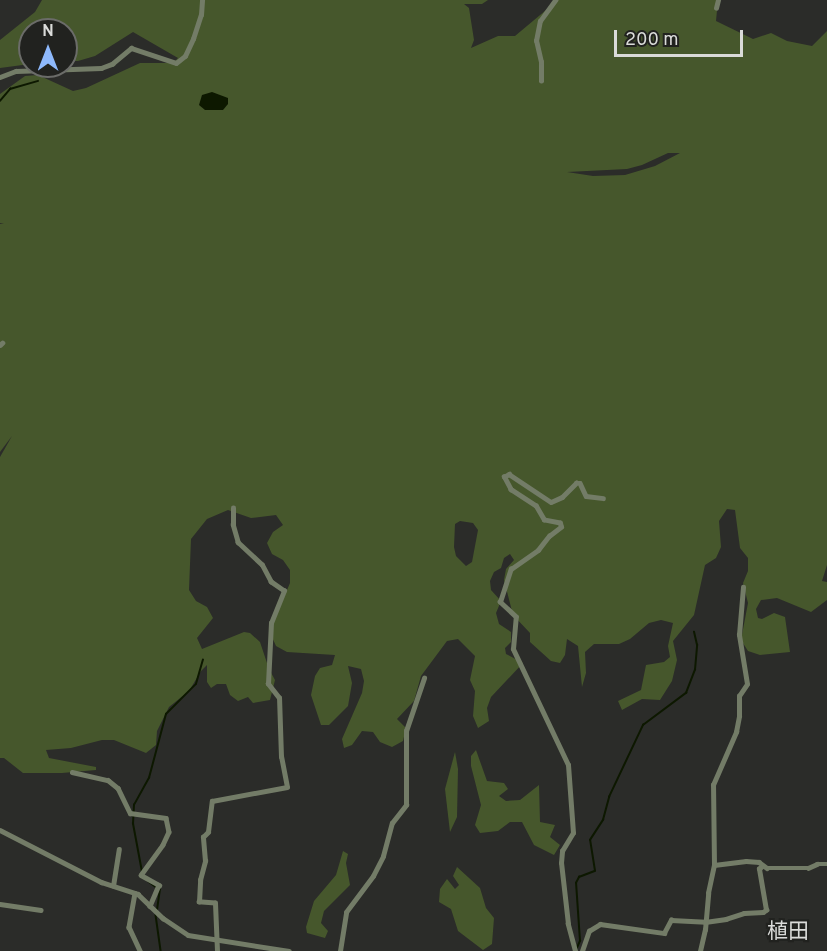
<!DOCTYPE html>
<meta charset="utf-8">
<style>
body{margin:0}
#map{position:relative;width:827px;height:951px;overflow:hidden;background:#2b2c29;font-family:Overpass,"Noto Sans JP",sans-serif}
div>[style]{position:absolute}
.green>*{inset:0;background:#46572c}
.water>*{inset:0;background:#0d1800}
.stream>*{height:1.5px;margin:-0.75px;padding:0 0.75px;transform-origin:0.75px;border-radius:0.75px;background:#0d1800}
.minor>*{height:4.5px;margin:-2.25px;padding:0 2.25px;transform-origin:2.25px;border-radius:2.25px;background:#737c67}
span{translate:-50% -50%;white-space:nowrap;text-align:center;line-height:1.15;-webkit-text-stroke:4.5px #21221f;paint-order:stroke}
.quarter-label{font-size:21px;color:#dadbd9}
.north{position:absolute;left:18px;top:18px;width:60px;height:60px;box-sizing:border-box;background:#21221f;border:2px solid #6b6c69;border-radius:50%;rotate:0deg;font-size:16px;font-weight:700;line-height:24px;text-align:center;color:#dadbd9}
.north::after{content:'';display:block;margin:auto;width:21px;height:27px;background:#8eb9fc;clip-path:polygon(50% 0,100% 100%,50% 72%,0 100%)}
.scale{position:absolute;left:614px;top:30px;width:129px;height:27px;box-sizing:border-box;border:3px solid #dadbd9;border-top:0;padding-left:8px;font-size:18px;line-height:21px;white-space:nowrap;color:#dadbd9;-webkit-text-stroke:4px #21221f;paint-order:stroke}
</style>
<div id="map">
<div class="green">
<i style="clip-path:polygon(evenodd,42px 0,488px 0,482px 4px,464px 4px,469px 8px,474px 40px,471px 48px,498px 36px,515px 36px,558px 0,718px 0,716px 21px,753px 39px,771px 33px,787px 41px,812px 46px,827px 31px,827px 565px,822px 581px,827px 582px,827px 600px,811px 612px,777px 598px,761px 600px,756px 609px,758px 618px,762px 619px,774px 613px,785px 617px,790px 652px,760px 655px,748px 651px,741px 640px,748px 603px,743px 583px,748px 571px,748px 558px,740px 548px,735px 510px,727px 509px,719px 521px,721px 547px,716px 558px,705px 565px,694px 615px,673px 641px,677px 660px,672px 681px,660px 700px,642px 699px,622px 710px,618px 701px,641px 690px,646px 665px,664px 662px,670px 657px,668px 646px,673px 623px,661px 620px,649px 623px,630px 639px,619px 644px,594px 644px,585px 652px,586px 673px,582px 687px,578px 646px,567px 639px,565px 655px,560px 663px,551px 661px,530px 642px,530px 633px,513px 615px,504px 580px,506px 569px,514px 560px,510px 554px,504px 558px,501px 568px,494px 572px,490px 581px,491px 590px,501px 601px,496px 613px,499px 624px,511px 632px,511px 642px,505px 648px,506px 654px,523px 663px,491px 697px,487px 708px,489px 721px,478px 728px,473px 716px,475px 691px,470px 680px,475px 656px,458px 639px,447px 641px,421px 676px,414px 701px,397px 719px,406px 728px,403px 741px,392px 747px,380px 742px,373px 732px,362px 731px,352px 745px,344px 748px,342px 739px,362px 693px,364px 681px,361px 669px,348px 666px,352px 683px,348px 706px,329px 725px,321px 725px,311px 695px,315px 676px,320px 668px,332px 665px,335px 655px,287px 652px,276px 646px,271px 635px,273px 623px,290px 583px,290px 570px,283px 560px,272px 554px,267px 543px,273px 532px,283px 525px,276px 515px,251px 518px,228px 510px,207px 519px,191px 539px,189px 590px,196px 601px,207px 607px,213px 618px,197px 638px,202px 649px,244px 632px,250px 633px,260px 642px,269px 669px,275px 680px,270px 700px,253px 703px,248px 697px,238px 701px,230px 695px,226px 684px,217px 684px,211px 688px,207px 682px,207px 665px,201px 671px,189px 691px,169px 707px,157px 731px,156px 745px,146px 753px,114px 740px,102px 740px,71px 748px,46px 750px,49px 758px,96px 767px,96px 770px,62px 773px,23px 773px,4px 758px,0 758px,0 457px,12px 436px,0 452px,0 224px,4px 224px,0 223px,0 94px,25px 76px,38px 75px,73px 91px,86px 88px,140px 63px,173px 63px,178px 58px,133px 32px,95px 56px,78px 61px,66px 61px,66px 30px,30px 30px,30px 64px,0 68px,0 40px,35px 12px,42px 0,668px 153px,680px 153px,655px 166px,625px 175px,593px 176px,567px 172px,627px 169px,642px 165px,668px 153px,42px 0,460px 521px,473px 523px,478px 530px,472px 562px,466px 566px,456px 556px,454px 547px,455px 524px,460px 521px)"></i>
<i style="clip-path:polygon(476px 750px,487px 781px,504px 783px,508px 789px,499px 796px,506px 801px,520px 800px,539px 785px,540px 822px,555px 825px,550px 837px,560px 845px,554px 855px,534px 845px,522px 822px,510px 822px,498px 831px,480px 833px,475px 825px,481px 805px,471px 766px,471px 756px)"></i>
<i style="clip-path:polygon(455px 752px,458px 769px,457px 817px,450px 832px,445px 789px)"></i>
<i style="clip-path:polygon(343px 851px,348px 854px,346px 863px,350px 885px,324px 911px,321px 923px,328px 931px,325px 938px,307px 933px,306px 927px,314px 901px,336px 875px)"></i>
<i style="clip-path:polygon(457px 867px,480px 888px,486px 908px,494px 918px,492px 944px,483px 950px,458px 931px,451px 909px,439px 902px,440px 889px,447px 879px,455px 889px,459px 885px,453px 876px)"></i>
</div>
<div class="water">
<i style="clip-path:polygon(212px 92px,228px 98px,228px 104px,223px 110px,205px 110px,199px 105px,202px 95px)"></i>
</div>
<div class="stream">
<i style="left:0;top:101px;width:16px;rotate:-50deg"></i>
<i style="left:10px;top:89px;width:29px;rotate:-16deg"></i>
<i style="left:142px;top:872px;width:49px;rotate:-100.6deg"></i>
<i style="left:133px;top:824px;width:19px;rotate:-87deg"></i>
<i style="left:134px;top:805px;width:31px;rotate:-61deg"></i>
<i style="left:149px;top:778px;width:66px;rotate:-75.1deg"></i>
<i style="left:166px;top:714px;width:42px;rotate:-45deg"></i>
<i style="left:196px;top:684px;width:25px;rotate:-74deg"></i>
<i style="left:148px;top:881px;width:10px;rotate:37deg"></i>
<i style="left:157px;top:910px;width:21px;rotate:-82deg"></i>
<i style="left:156px;top:915px;width:36px;rotate:82deg"></i>
<i style="left:576px;top:950px;width:10px;rotate:-66deg"></i>
<i style="left:580px;top:941px;width:58px;rotate:-93.9deg"></i>
<i style="left:576px;top:883px;width:7px;rotate:-63deg"></i>
<i style="left:579px;top:877px;width:17px;rotate:-21deg"></i>
<i style="left:595px;top:871px;width:31px;rotate:-99deg"></i>
<i style="left:590px;top:840px;width:24px;rotate:-57deg"></i>
<i style="left:603px;top:820px;width:24px;rotate:-75deg"></i>
<i style="left:609px;top:797px;width:80px;rotate:-64.7deg"></i>
<i style="left:643px;top:725px;width:54px;rotate:-36.7deg"></i>
<i style="left:686px;top:693px;width:25px;rotate:-69deg"></i>
<i style="left:695px;top:670px;width:25px;rotate:-85deg"></i>
<i style="left:697px;top:645px;width:13px;rotate:-103deg"></i>
</div>
<div class="minor">
<i style="left:716px;top:8px;width:8px;rotate:-76deg"></i>
<i style="left:0;top:77px;width:17px;rotate:-21deg"></i>
<i style="left:16px;top:71px;width:85px;rotate:-2deg"></i>
<i style="left:101px;top:68px;width:12px;rotate:-20deg"></i>
<i style="left:112px;top:64px;width:25px;rotate:-40deg"></i>
<i style="left:131px;top:48px;width:47px;rotate:18.4deg"></i>
<i style="left:176px;top:63px;width:11px;rotate:-38deg"></i>
<i style="left:185px;top:56px;width:19px;rotate:-65deg"></i>
<i style="left:193px;top:39px;width:25px;rotate:-72deg"></i>
<i style="left:201px;top:15px;width:15px;rotate:-86deg"></i>
<i style="left:541px;top:81px;width:19px;rotate:-90deg"></i>
<i style="left:541px;top:62px;width:22px;rotate:-103deg"></i>
<i style="left:536px;top:41px;width:20px;rotate:-79deg"></i>
<i style="left:540px;top:21px;width:26px;rotate:-54deg"></i>
<i style="left:0;top:345px;width:3px;rotate:-45deg"></i>
<i style="left:72px;top:772px;width:37px;rotate:13deg"></i>
<i style="left:108px;top:780px;width:13px;rotate:39deg"></i>
<i style="left:118px;top:788px;width:28px;rotate:64deg"></i>
<i style="left:130px;top:813px;width:36px;rotate:8deg"></i>
<i style="left:166px;top:818px;width:14px;rotate:78deg"></i>
<i style="left:169px;top:832px;width:14px;rotate:115deg"></i>
<i style="left:163px;top:845px;width:37px;rotate:126deg"></i>
<i style="left:141px;top:875px;width:21px;rotate:29deg"></i>
<i style="left:159px;top:885px;width:23px;rotate:113deg"></i>
<i style="left:0;top:830px;width:114px;rotate:27.2deg"></i>
<i style="left:101px;top:882px;width:39px;rotate:18deg"></i>
<i style="left:138px;top:894px;width:35px;rotate:44deg"></i>
<i style="left:163px;top:918px;width:30px;rotate:34deg"></i>
<i style="left:188px;top:935px;width:102px;rotate:9deg"></i>
<i style="left:714px;top:865px;width:32px;rotate:-7deg"></i>
<i style="left:746px;top:861px;width:13px;rotate:4deg"></i>
<i style="left:759px;top:862px;width:10px;rotate:37deg"></i>
<i style="left:767px;top:868px;width:41px"></i>
<i style="left:808px;top:868px;width:10px;rotate:-24deg"></i>
<i style="left:817px;top:864px;width:10px"></i>
<i style="left:113px;top:886px;width:37px;rotate:-81deg"></i>
<i style="left:135px;top:893px;width:35px;rotate:100deg"></i>
<i style="left:129px;top:927px;width:26px;rotate:65deg"></i>
<i style="left:0;top:904px;width:41px;rotate:8.3deg"></i>
<i style="left:217px;top:951px;width:48px;rotate:-92.4deg"></i>
<i style="left:215px;top:903px;width:16px;rotate:-176deg"></i>
<i style="left:199px;top:902px;width:22px;rotate:-87deg"></i>
<i style="left:200px;top:880px;width:20px;rotate:-75deg"></i>
<i style="left:205px;top:861px;width:24px;rotate:-95deg"></i>
<i style="left:203px;top:837px;width:7px;rotate:-45deg"></i>
<i style="left:208px;top:832px;width:31px;rotate:-83deg"></i>
<i style="left:212px;top:801px;width:76px;rotate:-10.6deg"></i>
<i style="left:287px;top:787px;width:31px;rotate:-101deg"></i>
<i style="left:281px;top:757px;width:59px;rotate:-91.9deg"></i>
<i style="left:279px;top:698px;width:18px;rotate:-128deg"></i>
<i style="left:268px;top:684px;width:61px;rotate:-87.2deg"></i>
<i style="left:271px;top:623px;width:35px;rotate:-68deg"></i>
<i style="left:284px;top:591px;width:16px;rotate:-145deg"></i>
<i style="left:271px;top:582px;width:19px;rotate:-118deg"></i>
<i style="left:262px;top:565px;width:33px;rotate:-137deg"></i>
<i style="left:238px;top:543px;width:19px;rotate:-106deg"></i>
<i style="left:233px;top:525px;width:17px;rotate:-90deg"></i>
<i style="left:340px;top:951px;width:39px;rotate:-81deg"></i>
<i style="left:346px;top:912px;width:45px;rotate:-53.1deg"></i>
<i style="left:373px;top:876px;width:22px;rotate:-63deg"></i>
<i style="left:383px;top:856px;width:34px;rotate:-75deg"></i>
<i style="left:392px;top:823px;width:23px;rotate:-52deg"></i>
<i style="left:406px;top:805px;width:74px;rotate:-90deg"></i>
<i style="left:406px;top:731px;width:56px;rotate:-71.2deg"></i>
<i style="left:575px;top:951px;width:28px;rotate:-105deg"></i>
<i style="left:568px;top:924px;width:61px;rotate:-96.5deg"></i>
<i style="left:561px;top:863px;width:12px;rotate:-85deg"></i>
<i style="left:562px;top:851px;width:21px;rotate:-59deg"></i>
<i style="left:573px;top:833px;width:68px;rotate:-94.2deg"></i>
<i style="left:568px;top:765px;width:128px;rotate:-115.4deg"></i>
<i style="left:513px;top:649px;width:32px;rotate:-85deg"></i>
<i style="left:516px;top:617px;width:22px;rotate:-137deg"></i>
<i style="left:500px;top:602px;width:35px;rotate:-72deg"></i>
<i style="left:511px;top:569px;width:33px;rotate:-35deg"></i>
<i style="left:538px;top:550px;width:18px;rotate:-52deg"></i>
<i style="left:549px;top:536px;width:15px;rotate:-37deg"></i>
<i style="left:561px;top:527px;width:4px;rotate:-104deg"></i>
<i style="left:560px;top:523px;width:16px;rotate:-169deg"></i>
<i style="left:544px;top:520px;width:16px;rotate:-120deg"></i>
<i style="left:536px;top:506px;width:30px;rotate:-147deg"></i>
<i style="left:511px;top:490px;width:15px;rotate:-118deg"></i>
<i style="left:504px;top:477px;width:6px;rotate:-31deg"></i>
<i style="left:509px;top:474px;width:50px;rotate:33.7deg"></i>
<i style="left:551px;top:502px;width:12px;rotate:-24deg"></i>
<i style="left:562px;top:497px;width:20px;rotate:-45deg"></i>
<i style="left:576px;top:483px;width:4px"></i>
<i style="left:580px;top:483px;width:14px;rotate:65deg"></i>
<i style="left:586px;top:496px;width:17px;rotate:7deg"></i>
<i style="left:582px;top:951px;width:21px;rotate:-71deg"></i>
<i style="left:589px;top:931px;width:13px;rotate:-32deg"></i>
<i style="left:600px;top:924px;width:65px;rotate:8deg"></i>
<i style="left:664px;top:933px;width:15px;rotate:-62deg"></i>
<i style="left:671px;top:920px;width:34px;rotate:3deg"></i>
<i style="left:705px;top:922px;width:21px;rotate:-8deg"></i>
<i style="left:726px;top:919px;width:19px;rotate:-18deg"></i>
<i style="left:744px;top:913px;width:19px;rotate:-3deg"></i>
<i style="left:763px;top:912px;width:4px;rotate:-34deg"></i>
<i style="left:766px;top:910px;width:42px;rotate:-99.7deg"></i>
<i style="left:759px;top:869px;width:4px;rotate:-45deg"></i>
<i style="left:700px;top:951px;width:22px;rotate:-77deg"></i>
<i style="left:705px;top:930px;width:37px;rotate:-85deg"></i>
<i style="left:708px;top:893px;width:29px;rotate:-78deg"></i>
<i style="left:714px;top:865px;width:80px;rotate:-90.7deg"></i>
<i style="left:713px;top:785px;width:58px;rotate:-66.5deg"></i>
<i style="left:736px;top:732px;width:16px;rotate:-79deg"></i>
<i style="left:739px;top:716px;width:20px;rotate:-90deg"></i>
<i style="left:739px;top:696px;width:14px;rotate:-56deg"></i>
<i style="left:747px;top:684px;width:50px;rotate:-99.3deg"></i>
<i style="left:739px;top:635px;width:48px;rotate:-85.2deg"></i>
</div>
<div class="quarter-label">
<span style="left:788px;top:933px">植田</span>
</div>
<div class="north">N</div>
<div class="scale">200 m</div>
</div>
